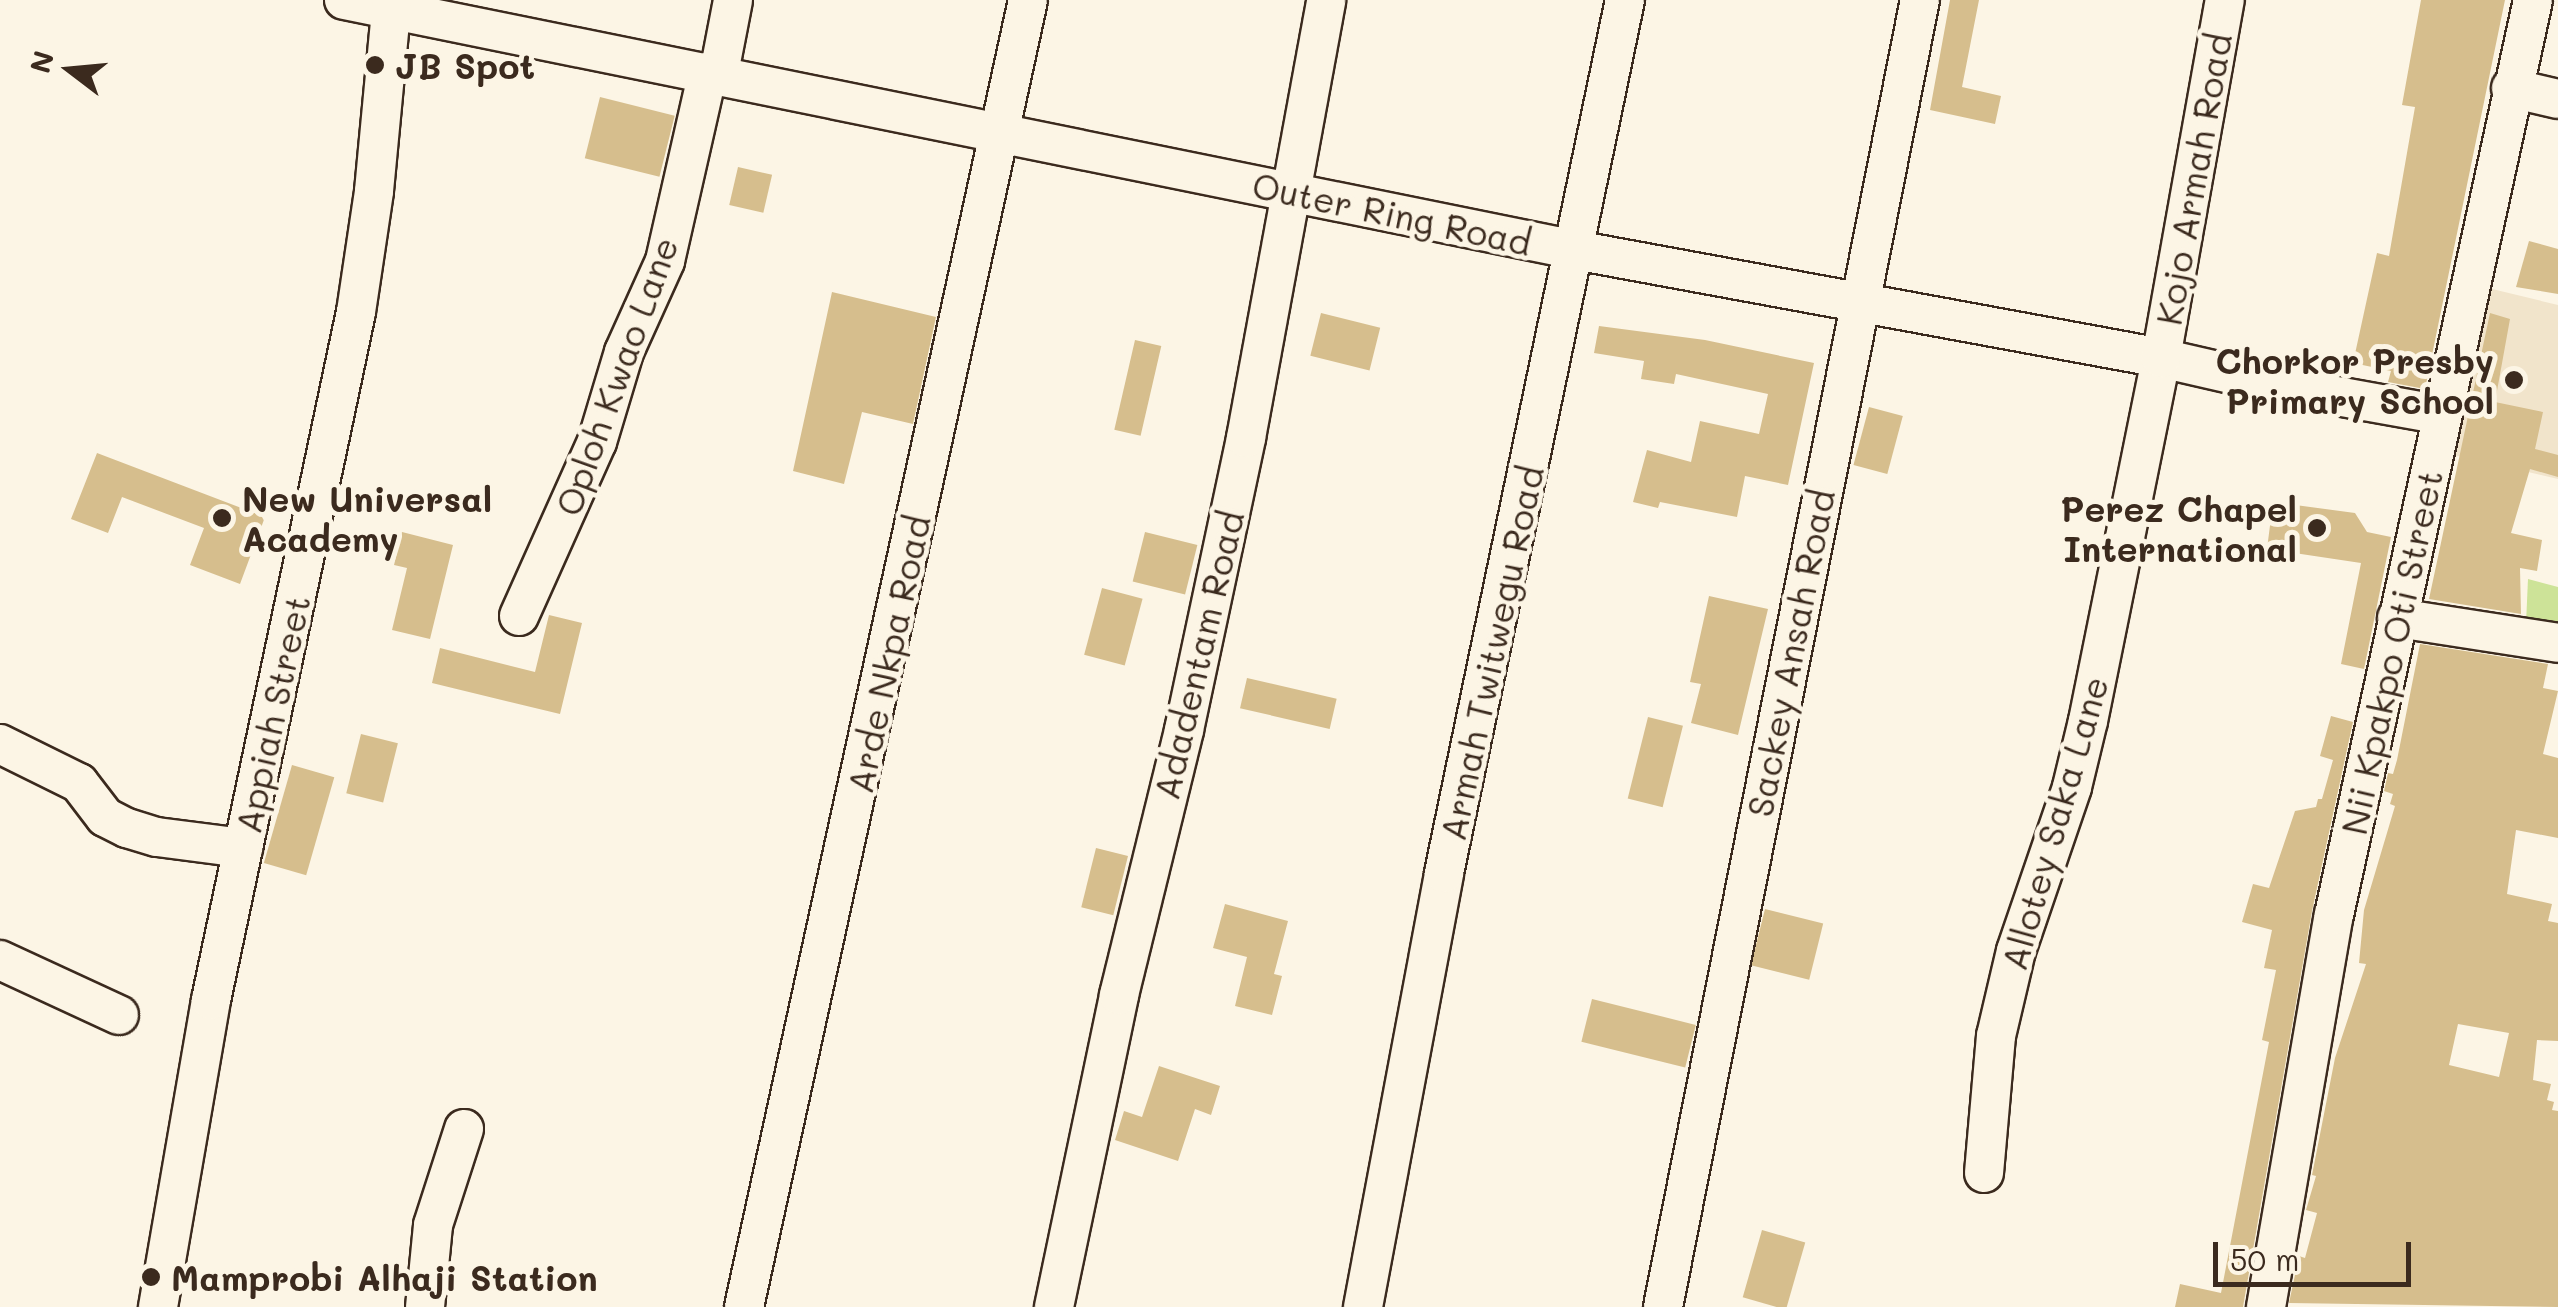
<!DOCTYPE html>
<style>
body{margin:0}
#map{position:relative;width:2558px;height:1307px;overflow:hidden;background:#fcf5e5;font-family:Mali,sans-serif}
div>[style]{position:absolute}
.built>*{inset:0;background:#f1e4cb}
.green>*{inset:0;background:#cde398}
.building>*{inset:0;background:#d6be8d;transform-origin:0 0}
.roads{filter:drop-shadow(2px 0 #3b2a1e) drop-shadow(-2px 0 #3b2a1e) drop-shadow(0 2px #3b2a1e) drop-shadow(0 -2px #3b2a1e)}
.minor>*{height:38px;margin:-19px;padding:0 19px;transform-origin:19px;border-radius:19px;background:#fcf5e5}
.dots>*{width:28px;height:28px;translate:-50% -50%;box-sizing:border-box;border:5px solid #fcf5e5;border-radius:50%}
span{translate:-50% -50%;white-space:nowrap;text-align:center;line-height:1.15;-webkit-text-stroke:10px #fcf5e5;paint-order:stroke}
.poi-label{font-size:35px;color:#3b2a1e;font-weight:700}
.left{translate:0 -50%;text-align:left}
.right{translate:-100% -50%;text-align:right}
.street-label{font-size:35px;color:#3b2a1e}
.north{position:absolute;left:20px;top:20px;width:100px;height:100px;-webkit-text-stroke:8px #fcf5e5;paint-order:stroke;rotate:286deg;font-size:28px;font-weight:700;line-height:40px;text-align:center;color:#3b2a1e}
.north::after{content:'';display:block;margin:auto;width:35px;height:45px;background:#3b2a1e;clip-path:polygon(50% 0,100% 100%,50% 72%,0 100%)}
.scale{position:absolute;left:2213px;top:1242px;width:198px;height:45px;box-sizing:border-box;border:5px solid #3b2a1e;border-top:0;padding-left:12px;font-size:30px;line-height:35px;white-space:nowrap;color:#3b2a1e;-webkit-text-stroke:8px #fcf5e5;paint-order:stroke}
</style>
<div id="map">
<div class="built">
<i style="clip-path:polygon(2488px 288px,2558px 305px,2558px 479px,2454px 455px)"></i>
</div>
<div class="green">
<i style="clip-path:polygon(2528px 579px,2558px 587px,2558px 636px,2526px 624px)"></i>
</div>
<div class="building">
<i style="clip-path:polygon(1950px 0,1979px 0,1962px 87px,2001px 96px,1995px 124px,1930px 110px)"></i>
<i style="clip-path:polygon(2421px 0,2505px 0,2425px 389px,2388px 382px,2391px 371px,2353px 363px,2377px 253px,2389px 256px,2415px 107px,2402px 105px)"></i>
<i style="left:600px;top:97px;width:77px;height:63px;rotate:14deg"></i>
<i style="left:738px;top:167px;width:35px;height:39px;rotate:13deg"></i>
<i style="clip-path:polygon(2529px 241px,2558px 249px,2558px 294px,2516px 287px)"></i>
<i style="clip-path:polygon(832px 292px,936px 317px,913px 424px,862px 412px,844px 484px,793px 471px)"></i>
<i style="left:1321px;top:313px;width:61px;height:44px;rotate:14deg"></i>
<i style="clip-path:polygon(2490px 313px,2510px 319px,2495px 402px,2543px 412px,2535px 449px,2558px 455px,2558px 477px,2530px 469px,2511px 533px,2542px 540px,2537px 571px,2520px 568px,2521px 614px,2429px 599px)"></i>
<i style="clip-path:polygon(1599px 326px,1705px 340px,1814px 363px,1788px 485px,1745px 476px,1737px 517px,1660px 502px,1658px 508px,1633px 502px,1647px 450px,1691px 462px,1700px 421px,1759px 434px,1768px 394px,1676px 374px,1674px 384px,1641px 379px,1644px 361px,1594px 353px)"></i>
<i style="left:1135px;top:340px;width:27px;height:92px;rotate:13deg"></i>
<i style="left:1869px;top:407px;width:35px;height:60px;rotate:15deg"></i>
<i style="clip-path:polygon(97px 453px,265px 517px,240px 584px,190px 565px,204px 528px,122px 497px,108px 533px,71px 519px)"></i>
<i style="clip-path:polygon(2273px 502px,2355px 513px,2367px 532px,2391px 537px,2364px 669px,2341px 664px,2361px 563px,2267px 549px)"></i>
<i style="clip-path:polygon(402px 532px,453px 545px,430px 639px,392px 630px,407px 568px,394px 565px)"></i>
<i style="left:1145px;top:532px;width:54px;height:51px;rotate:14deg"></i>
<i style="left:1102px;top:588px;width:42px;height:69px;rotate:15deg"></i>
<i style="clip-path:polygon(1709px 596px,1768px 609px,1738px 735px,1691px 723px,1701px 684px,1690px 682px)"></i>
<i style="clip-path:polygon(549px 615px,582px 623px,560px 714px,432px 683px,440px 648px,535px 672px)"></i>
<i style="clip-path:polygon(evenodd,2420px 644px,2548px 664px,2543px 688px,2558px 691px,2543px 754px,2558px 758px,2558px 838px,2516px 830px,2507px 894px,2552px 904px,2548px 921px,2558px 923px,2558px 1041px,2537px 1040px,2533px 1080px,2551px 1084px,2547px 1100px,2554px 1102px,2552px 1110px,2558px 1111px,2558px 1307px,2289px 1303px,2299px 1256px,2305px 1258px,2317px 1213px,2306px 1210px,2316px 1176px,2312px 1175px,2335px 1058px,2366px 964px,2359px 963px,2364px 910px,2395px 806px,2390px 804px,2393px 794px,2384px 791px,2388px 773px,2393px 774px,2397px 760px,2420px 644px,2458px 1024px,2509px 1033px,2499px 1077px,2449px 1065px,2458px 1024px)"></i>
<i style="left:1247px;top:678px;width:92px;height:31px;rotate:13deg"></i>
<i style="clip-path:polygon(2331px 716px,2353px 722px,2312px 911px,2243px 1307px,2175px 1307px,2180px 1284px,2221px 1293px,2269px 1042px,2262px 1040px,2276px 970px,2264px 968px,2272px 930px,2242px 922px,2253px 884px,2269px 888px,2295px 811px,2316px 807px,2318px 799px,2322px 799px,2333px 760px,2320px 756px)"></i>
<i style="left:1648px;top:717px;width:36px;height:84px;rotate:14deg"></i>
<i style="left:361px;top:734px;width:38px;height:61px;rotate:14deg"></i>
<i style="left:292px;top:765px;width:44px;height:102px;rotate:16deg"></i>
<i style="left:1096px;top:848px;width:33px;height:61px;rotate:14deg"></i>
<i style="clip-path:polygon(1225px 904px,1288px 921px,1274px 974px,1282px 976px,1272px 1015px,1235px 1006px,1247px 957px,1213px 948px)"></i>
<i style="left:1765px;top:909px;width:60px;height:58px;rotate:14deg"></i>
<i style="left:1592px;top:999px;width:107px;height:44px;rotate:14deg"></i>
<i style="clip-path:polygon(1159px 1066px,1220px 1086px,1211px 1115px,1195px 1109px,1178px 1161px,1115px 1140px,1124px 1111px,1142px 1117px)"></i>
<i style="left:1762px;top:1230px;width:45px;height:70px;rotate:16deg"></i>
</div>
<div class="roads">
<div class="minor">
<i style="left:344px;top:0;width:1256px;rotate:11.48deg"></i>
<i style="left:1575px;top:250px;width:596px;rotate:10.44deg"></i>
<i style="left:2161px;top:358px;width:134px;rotate:12.9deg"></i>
<i style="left:2292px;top:388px;width:152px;rotate:10.2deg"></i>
<i style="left:719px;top:73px;width:74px;rotate:-79.1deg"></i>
<i style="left:2511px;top:88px;width:48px;rotate:13.2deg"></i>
<i style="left:519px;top:616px;width:191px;rotate:-65.9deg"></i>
<i style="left:597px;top:442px;width:94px;rotate:-73.3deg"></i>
<i style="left:624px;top:352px;width:100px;rotate:-65.7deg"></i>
<i style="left:665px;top:261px;width:194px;rotate:-77.2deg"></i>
<i style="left:2397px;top:618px;width:163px;rotate:8.8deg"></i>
<i style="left:0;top:744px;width:88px;rotate:26.3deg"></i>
<i style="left:79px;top:783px;width:43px;rotate:52.6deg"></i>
<i style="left:105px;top:817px;width:25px;rotate:27deg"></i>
<i style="left:127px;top:828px;width:31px;rotate:17deg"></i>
<i style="left:157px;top:837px;width:87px;rotate:7.3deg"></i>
<i style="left:0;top:960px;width:131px;rotate:24.8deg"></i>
<i style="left:1984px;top:1173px;width:138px;rotate:-85deg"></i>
<i style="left:1996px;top:1036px;width:87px;rotate:-76.8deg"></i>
<i style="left:2016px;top:951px;width:173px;rotate:-71.1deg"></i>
<i style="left:2072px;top:787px;width:68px;rotate:-76.4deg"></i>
<i style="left:2088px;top:721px;width:370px;rotate:-78.6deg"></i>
<i style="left:2161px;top:358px;width:364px;rotate:-79.9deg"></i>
<i style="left:158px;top:1307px;width:312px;rotate:-80.2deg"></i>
<i style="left:211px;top:1000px;width:703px;rotate:-78.1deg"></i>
<i style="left:356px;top:312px;width:122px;rotate:-81.5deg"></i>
<i style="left:374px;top:191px;width:192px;rotate:-84.6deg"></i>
<i style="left:425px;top:1307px;width:82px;rotate:-84.4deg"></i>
<i style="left:433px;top:1225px;width:101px;rotate:-72.1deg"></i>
<i style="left:744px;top:1307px;width:1337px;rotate:-77.74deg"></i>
<i style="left:1054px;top:1307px;width:319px;rotate:-78.2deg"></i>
<i style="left:1119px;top:995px;width:273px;rotate:-76.2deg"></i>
<i style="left:1184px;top:730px;width:299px;rotate:-78deg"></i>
<i style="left:1246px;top:438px;width:445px;rotate:-79.6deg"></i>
<i style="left:1363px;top:1307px;width:441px;rotate:-79.4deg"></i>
<i style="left:1444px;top:873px;width:892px;rotate:-78.29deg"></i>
<i style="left:1663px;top:1307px;width:1332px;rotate:-78.88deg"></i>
<i style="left:2266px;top:1307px;width:398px;rotate:-80.2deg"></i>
<i style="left:2334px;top:915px;width:936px;rotate:-77.73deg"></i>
</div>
</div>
<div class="dots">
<i style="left:375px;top:65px;background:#3b2a1e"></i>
<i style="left:2514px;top:380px;background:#3b2a1e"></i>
<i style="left:222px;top:518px;background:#3b2a1e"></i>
<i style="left:2317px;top:528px;background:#3b2a1e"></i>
<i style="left:151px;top:1277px;background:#3b2a1e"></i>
</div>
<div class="poi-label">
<span class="left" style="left:395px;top:65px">JB Spot</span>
<span class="right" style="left:2494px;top:380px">Chorkor Presby<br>Primary School</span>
<span class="left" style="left:242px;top:518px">New Universal<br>Academy</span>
<span class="right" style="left:2297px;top:528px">Perez Chapel<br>International</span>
<span class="left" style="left:171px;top:1277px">Mamprobi Alhaji Station</span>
</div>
<div class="street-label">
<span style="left:2193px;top:179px;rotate:-80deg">Kojo Armah Road</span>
<span style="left:1392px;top:213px;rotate:12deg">Outer Ring Road</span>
<span style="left:616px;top:376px;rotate:-70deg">Oploh Kwao Lane</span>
<span style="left:2391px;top:652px;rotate:-78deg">Nii Kpakpo Oti Street</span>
<span style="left:1491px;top:653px;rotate:-78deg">Armah Twitwegu Road</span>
<span style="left:1790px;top:653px;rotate:-79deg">Sackey Ansah Road</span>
<span style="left:888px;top:654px;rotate:-78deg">Arde Nkpa Road</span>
<span style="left:1198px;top:655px;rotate:-77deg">Adadentam Road</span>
<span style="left:272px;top:714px;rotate:-78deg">Appiah Street</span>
<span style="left:2054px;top:823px;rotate:-74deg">Allotey Saka Lane</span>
</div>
<div class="north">N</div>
<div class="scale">50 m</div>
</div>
